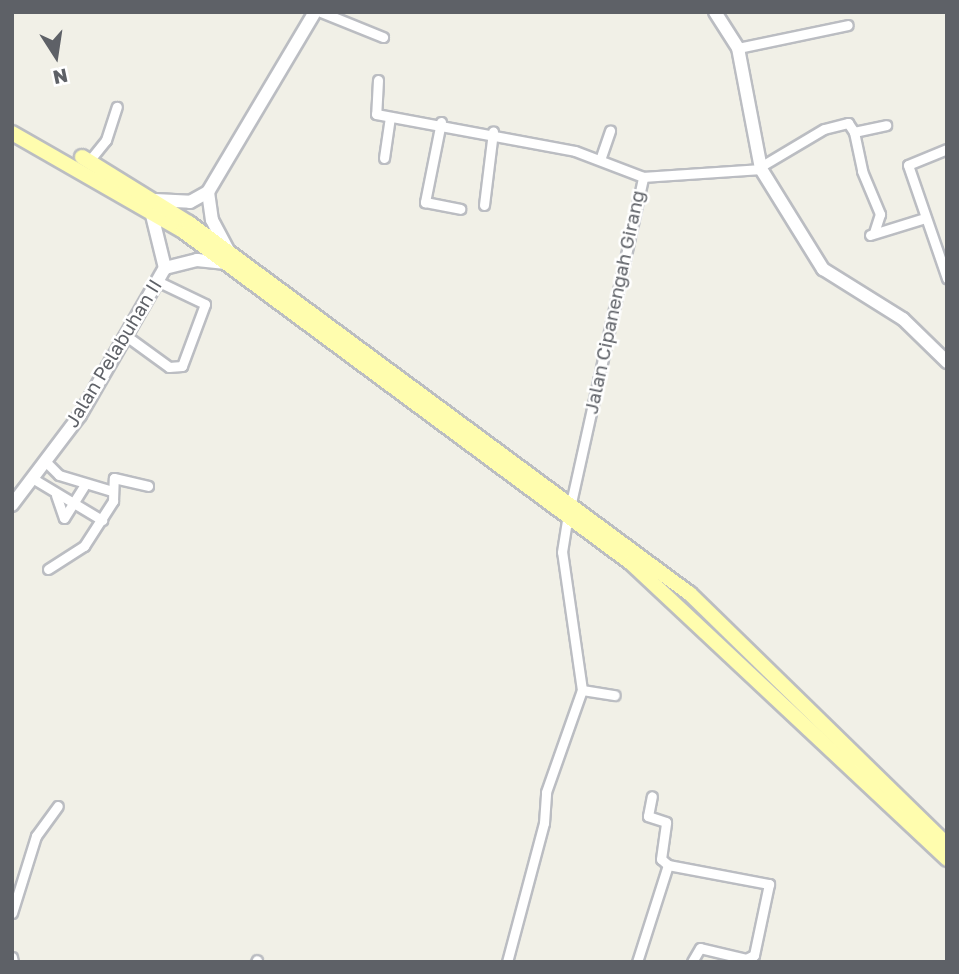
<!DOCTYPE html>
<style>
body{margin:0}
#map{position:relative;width:959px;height:974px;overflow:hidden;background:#f1f0e7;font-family:"Golos Text",sans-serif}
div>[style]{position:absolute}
.roads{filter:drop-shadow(2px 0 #bbbdc2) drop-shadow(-2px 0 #bbbdc2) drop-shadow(0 2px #bbbdc2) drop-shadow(0 -2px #bbbdc2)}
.street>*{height:9px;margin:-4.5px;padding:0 4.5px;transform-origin:4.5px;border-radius:4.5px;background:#fff}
.secondary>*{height:12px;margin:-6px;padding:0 6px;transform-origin:6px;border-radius:6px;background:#fff}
.primary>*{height:14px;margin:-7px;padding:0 7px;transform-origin:7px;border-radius:7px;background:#fffdae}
span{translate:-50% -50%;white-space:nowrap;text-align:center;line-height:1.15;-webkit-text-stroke:5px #fff;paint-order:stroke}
.street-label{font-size:19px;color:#5e6167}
.frame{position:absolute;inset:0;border:14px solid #5e6167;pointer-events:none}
.north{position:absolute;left:21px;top:21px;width:70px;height:70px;-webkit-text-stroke:5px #fff;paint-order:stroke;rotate:168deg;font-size:19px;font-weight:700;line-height:28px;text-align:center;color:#5e6167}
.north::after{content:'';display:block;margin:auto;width:24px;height:32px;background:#5e6167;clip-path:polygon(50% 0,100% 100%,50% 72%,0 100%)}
</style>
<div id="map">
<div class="roads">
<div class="street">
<i style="left:321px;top:12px;width:67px;rotate:22deg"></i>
<i style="left:738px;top:48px;width:112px;rotate:-11.8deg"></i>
<i style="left:378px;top:80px;width:34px;rotate:93deg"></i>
<i style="left:376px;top:114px;width:202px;rotate:10.5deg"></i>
<i style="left:575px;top:151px;width:73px;rotate:20.9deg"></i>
<i style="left:441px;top:122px;width:82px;rotate:101.3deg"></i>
<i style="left:425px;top:202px;width:36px;rotate:11deg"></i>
<i style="left:854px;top:132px;width:40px;rotate:78deg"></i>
<i style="left:862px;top:171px;width:47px;rotate:67.3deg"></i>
<i style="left:880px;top:214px;width:20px;rotate:108deg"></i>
<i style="left:947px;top:149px;width:42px;rotate:157.7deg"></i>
<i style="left:908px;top:165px;width:120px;rotate:71deg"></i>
<i style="left:601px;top:157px;width:28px;rotate:-71deg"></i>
<i style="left:384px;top:158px;width:41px;rotate:-81.7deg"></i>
<i style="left:89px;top:161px;width:27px;rotate:-51deg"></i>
<i style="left:106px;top:140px;width:35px;rotate:-72deg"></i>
<i style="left:760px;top:167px;width:74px;rotate:-30.7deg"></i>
<i style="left:824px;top:129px;width:25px;rotate:-14deg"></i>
<i style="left:848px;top:123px;width:11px;rotate:56deg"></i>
<i style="left:854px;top:132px;width:33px;rotate:-12deg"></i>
<i style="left:484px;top:205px;width:74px;rotate:-83deg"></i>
<i style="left:870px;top:235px;width:58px;rotate:-17.2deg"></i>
<i style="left:125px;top:335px;width:54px;rotate:36deg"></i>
<i style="left:169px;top:367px;width:13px;rotate:-4deg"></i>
<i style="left:182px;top:366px;width:66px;rotate:-69.6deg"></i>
<i style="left:205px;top:304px;width:53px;rotate:-154.4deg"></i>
<i style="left:44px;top:460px;width:21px;rotate:45deg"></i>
<i style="left:59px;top:475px;width:55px;rotate:16.8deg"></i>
<i style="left:32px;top:478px;width:82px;rotate:31deg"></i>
<i style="left:56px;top:495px;width:24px;rotate:71deg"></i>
<i style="left:571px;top:503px;width:334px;rotate:-77.5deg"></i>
<i style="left:643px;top:177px;width:118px;rotate:-3.9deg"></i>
<i style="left:64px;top:518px;width:40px;rotate:-58deg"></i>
<i style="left:48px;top:569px;width:43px;rotate:-32.6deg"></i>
<i style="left:84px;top:546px;width:54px;rotate:-57.2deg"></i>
<i style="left:113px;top:501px;width:23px;rotate:-88deg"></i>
<i style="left:114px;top:478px;width:35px;rotate:13deg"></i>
<i style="left:582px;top:690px;width:33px;rotate:9deg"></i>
<i style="left:668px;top:865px;width:103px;rotate:10.7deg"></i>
<i style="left:769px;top:884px;width:73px;rotate:101.9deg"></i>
<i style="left:754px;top:955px;width:9px;rotate:153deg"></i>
<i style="left:746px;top:959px;width:47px;rotate:-166.6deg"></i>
<i style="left:700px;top:948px;width:16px;rotate:120deg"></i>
<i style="left:12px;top:913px;width:81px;rotate:-72.7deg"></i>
<i style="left:36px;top:836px;width:37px;rotate:-54deg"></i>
<i style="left:12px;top:957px;width:5px;rotate:79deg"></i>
<i style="left:256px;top:962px;width:2px;rotate:-63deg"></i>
<i style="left:507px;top:962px;width:144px;rotate:-75.1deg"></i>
<i style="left:544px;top:823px;width:31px;rotate:-86deg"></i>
<i style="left:546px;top:792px;width:108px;rotate:-70.6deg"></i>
<i style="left:582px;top:690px;width:139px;rotate:-98.2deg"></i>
<i style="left:562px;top:552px;width:37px;rotate:-81deg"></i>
<i style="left:637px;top:962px;width:102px;rotate:-72.3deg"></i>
<i style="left:668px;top:865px;width:9px;rotate:-139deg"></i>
<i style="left:661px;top:859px;width:37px;rotate:-82deg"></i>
<i style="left:666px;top:822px;width:19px;rotate:-162deg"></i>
<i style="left:648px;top:816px;width:20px;rotate:-79deg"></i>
</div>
<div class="secondary">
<i style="left:715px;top:12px;width:43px;rotate:57.4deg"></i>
<i style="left:738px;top:48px;width:123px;rotate:79.2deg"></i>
<i style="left:761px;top:169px;width:118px;rotate:58.2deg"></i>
<i style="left:823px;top:269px;width:94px;rotate:32deg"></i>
<i style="left:903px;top:319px;width:62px;rotate:44.3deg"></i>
<i style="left:208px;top:192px;width:28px;rotate:82deg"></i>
<i style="left:212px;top:220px;width:34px;rotate:62deg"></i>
<i style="left:155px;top:200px;width:35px;rotate:3deg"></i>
<i style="left:190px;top:202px;width:21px;rotate:-29deg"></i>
<i style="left:208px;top:192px;width:209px;rotate:-59.3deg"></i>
<i style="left:151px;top:211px;width:59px;rotate:76.2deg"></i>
<i style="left:165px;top:268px;width:33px;rotate:-14deg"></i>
<i style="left:197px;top:260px;width:29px;rotate:6deg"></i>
<i style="left:12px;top:505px;width:113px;rotate:-52.9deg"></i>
<i style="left:80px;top:415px;width:170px;rotate:-60deg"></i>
</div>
<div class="primary">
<i style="left:12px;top:133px;width:197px;rotate:29.8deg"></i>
<i style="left:183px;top:231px;width:558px;rotate:36.54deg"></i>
<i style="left:631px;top:563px;width:433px;rotate:43.1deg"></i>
<i style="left:82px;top:157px;width:126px;rotate:31.7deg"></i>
<i style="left:189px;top:223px;width:623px;rotate:36.52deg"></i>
<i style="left:690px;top:594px;width:359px;rotate:44.3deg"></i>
</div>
</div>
<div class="street-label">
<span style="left:614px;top:302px;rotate:-78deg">Jalan Cipanengah Girang</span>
<span style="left:113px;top:353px;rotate:-59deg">Jalan Pelabuhan II</span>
</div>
<div class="frame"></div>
<div class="north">N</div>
</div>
